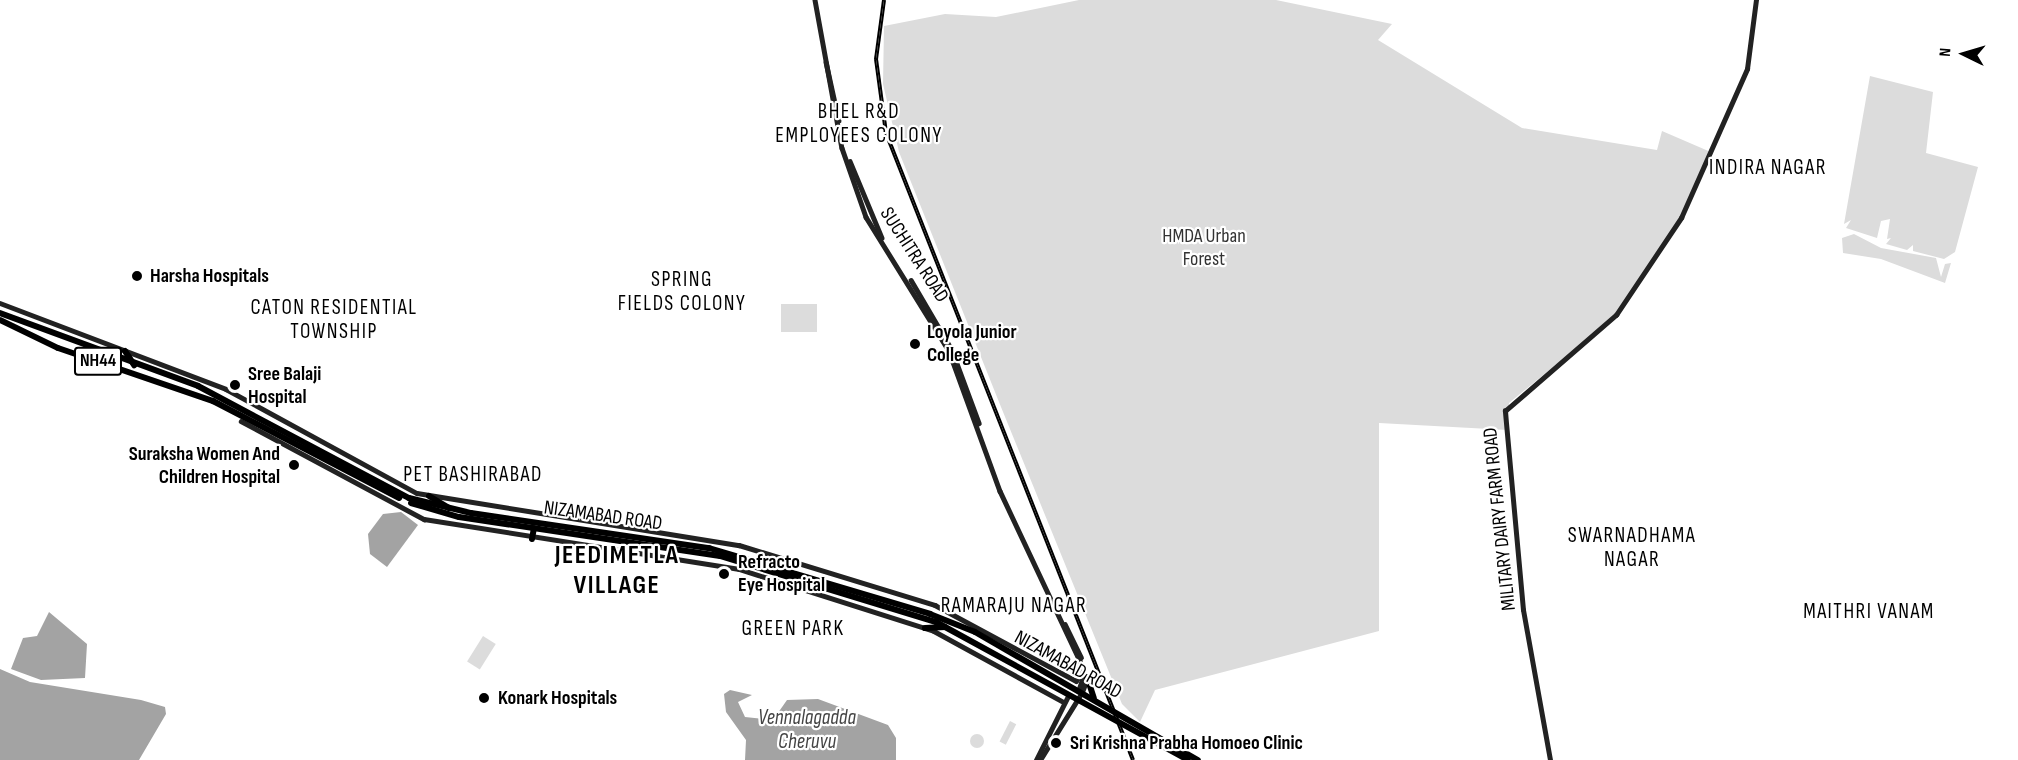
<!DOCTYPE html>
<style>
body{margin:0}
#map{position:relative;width:2018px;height:760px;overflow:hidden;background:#fff;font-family:"Sofia Sans Condensed",sans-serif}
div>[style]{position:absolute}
.green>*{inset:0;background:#dcdcdc;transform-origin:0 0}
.round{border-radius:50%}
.water>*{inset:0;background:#a3a3a3}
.secondary>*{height:4.5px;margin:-2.25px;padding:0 2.25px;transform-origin:2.25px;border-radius:2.25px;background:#222}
.trunk>*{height:6px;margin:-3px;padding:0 3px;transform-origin:3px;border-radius:3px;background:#000}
.rail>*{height:4px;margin-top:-2px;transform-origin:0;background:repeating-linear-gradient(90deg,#fff 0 4.5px,#000 0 9px);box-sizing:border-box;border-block:2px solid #000}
.dots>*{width:16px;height:16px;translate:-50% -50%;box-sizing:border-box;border:3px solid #fff;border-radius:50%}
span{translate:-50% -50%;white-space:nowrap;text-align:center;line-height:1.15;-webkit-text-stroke:4.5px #fff;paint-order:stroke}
.shield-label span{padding:2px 4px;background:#fff;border:2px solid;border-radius:4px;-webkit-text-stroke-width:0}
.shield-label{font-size:18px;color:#000;font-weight:700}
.park-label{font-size:20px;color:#333}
.street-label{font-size:20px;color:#000}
.poi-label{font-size:20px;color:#000;font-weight:700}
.left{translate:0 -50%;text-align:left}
.right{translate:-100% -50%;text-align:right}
.neighbourhood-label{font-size:21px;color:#000;letter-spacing:1.5px}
.water-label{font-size:21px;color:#444;font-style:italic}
.district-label{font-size:26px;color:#000;font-weight:700;letter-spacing:1.5px}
.north{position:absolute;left:1934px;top:24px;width:60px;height:60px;-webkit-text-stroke:4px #fff;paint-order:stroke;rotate:275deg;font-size:16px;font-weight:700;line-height:24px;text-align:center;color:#000}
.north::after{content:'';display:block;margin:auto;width:21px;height:27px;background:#000;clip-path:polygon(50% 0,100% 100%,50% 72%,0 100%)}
</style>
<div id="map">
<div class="green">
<i style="clip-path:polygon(1079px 0,1276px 0,1392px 24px,1378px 40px,1522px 128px,1657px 150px,1662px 131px,1713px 153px,1682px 216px,1613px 318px,1509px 403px,1508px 430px,1379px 423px,1379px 631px,1155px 690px,1140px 722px,1122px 704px,1001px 407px,899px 152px,883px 84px,884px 26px,945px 14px,996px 17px)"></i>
<i style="clip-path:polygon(1870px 76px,1933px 92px,1926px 153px,1978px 167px,1955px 252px,1944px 259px,1913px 251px,1913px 245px,1907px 250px,1886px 244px,1891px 238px,1887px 239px,1890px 219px,1881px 221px,1877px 238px,1846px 228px,1851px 220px,1844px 224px)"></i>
<i style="clip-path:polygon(1854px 234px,1881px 248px,1936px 258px,1941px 277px,1945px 264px,1951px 263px,1945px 283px,1881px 259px,1843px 253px,1842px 238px)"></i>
<i style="left:781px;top:304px;width:36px;height:28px"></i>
<i style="left:483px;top:636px;width:15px;height:30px;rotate:32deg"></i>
<i style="left:1010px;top:721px;width:7px;height:23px;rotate:27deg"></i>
<i class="round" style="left:970px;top:734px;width:14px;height:14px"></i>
</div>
<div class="water">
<i style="clip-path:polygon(401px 512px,418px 525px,387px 567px,370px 554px,368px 534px,383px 514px)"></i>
<i style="clip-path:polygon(49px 612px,87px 644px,85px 678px,41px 680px,11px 669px,23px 638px,37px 636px)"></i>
<i style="clip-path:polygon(0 669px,30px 682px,141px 700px,165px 707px,166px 714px,139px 760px,0 760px)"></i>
<i style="clip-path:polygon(730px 690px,752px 695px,738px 702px,745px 717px,773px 720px,787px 700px,818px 699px,888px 725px,896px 738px,896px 760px,745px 760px,746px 740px,726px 712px,724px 694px)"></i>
</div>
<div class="secondary">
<i style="left:815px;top:0;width:150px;rotate:79.7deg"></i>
<i style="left:842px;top:148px;width:73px;rotate:70.8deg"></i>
<i style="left:866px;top:217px;width:158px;rotate:58.2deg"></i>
<i style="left:949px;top:351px;width:149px;rotate:70deg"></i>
<i style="left:1000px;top:491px;width:188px;rotate:64.8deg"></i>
<i style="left:1080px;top:661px;width:15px;rotate:74deg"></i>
<i style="left:1084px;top:675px;width:16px;rotate:108deg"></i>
<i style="left:826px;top:62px;width:60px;rotate:77.6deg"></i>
<i style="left:850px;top:161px;width:83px;rotate:67.4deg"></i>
<i style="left:911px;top:280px;width:81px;rotate:59.6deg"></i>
<i style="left:952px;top:350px;width:78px;rotate:69.7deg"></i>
<i style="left:0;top:303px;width:242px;rotate:20.8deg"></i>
<i style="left:226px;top:389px;width:217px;rotate:28.6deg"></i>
<i style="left:417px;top:493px;width:326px;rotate:9.2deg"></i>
<i style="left:739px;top:545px;width:205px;rotate:17deg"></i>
<i style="left:935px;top:605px;width:160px;rotate:28.3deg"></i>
<i style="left:1076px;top:681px;width:12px;rotate:-55deg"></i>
<i style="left:241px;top:421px;width:208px;rotate:28.2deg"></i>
<i style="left:424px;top:519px;width:319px;rotate:9deg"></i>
<i style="left:739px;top:569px;width:205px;rotate:17.6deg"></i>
<i style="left:934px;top:631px;width:146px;rotate:28.7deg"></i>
<i style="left:1065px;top:624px;width:37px;rotate:64deg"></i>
<i style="left:1082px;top:692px;width:14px;rotate:-69deg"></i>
<i style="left:1036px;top:760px;width:72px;rotate:-63.4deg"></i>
<i style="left:1040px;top:760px;width:74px;rotate:-58.2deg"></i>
<i style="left:1550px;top:760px;width:152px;rotate:-100.2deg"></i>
<i style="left:1523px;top:610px;width:200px;rotate:-95.2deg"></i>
<i style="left:1505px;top:411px;width:147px;rotate:-40.9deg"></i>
<i style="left:1616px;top:315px;width:117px;rotate:-56.2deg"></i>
<i style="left:1681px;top:218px;width:163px;rotate:-66.1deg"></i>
<i style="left:1747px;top:69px;width:70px;rotate:-82.6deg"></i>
</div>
<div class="trunk">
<i style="left:0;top:313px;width:211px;rotate:20.2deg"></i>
<i style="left:198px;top:386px;width:239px;rotate:28deg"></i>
<i style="left:409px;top:498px;width:64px;rotate:13.6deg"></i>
<i style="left:471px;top:513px;width:241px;rotate:8.4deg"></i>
<i style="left:709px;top:548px;width:231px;rotate:16.6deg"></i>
<i style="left:930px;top:614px;width:48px;rotate:21.8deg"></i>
<i style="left:975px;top:632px;width:257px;rotate:29.9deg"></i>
<i style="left:0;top:320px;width:64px;rotate:25.8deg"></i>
<i style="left:58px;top:348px;width:164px;rotate:18.9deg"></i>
<i style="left:213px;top:401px;width:210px;rotate:27.5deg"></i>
<i style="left:125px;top:351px;width:17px;rotate:57deg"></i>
<i style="left:429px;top:496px;width:23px;rotate:31deg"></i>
<i style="left:411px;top:503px;width:50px;rotate:16.3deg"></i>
<i style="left:459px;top:517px;width:264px;rotate:8.5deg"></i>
<i style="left:720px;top:556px;width:226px;rotate:17deg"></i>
<i style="left:936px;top:622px;width:287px;rotate:28.7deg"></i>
<i style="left:532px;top:539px;width:11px;rotate:-80deg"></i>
<i style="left:925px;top:628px;width:20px;rotate:-3deg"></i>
<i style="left:1087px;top:677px;width:22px;rotate:72deg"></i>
</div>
<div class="rail">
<i style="left:884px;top:0;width:60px;rotate:97.7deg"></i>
<i style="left:876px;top:59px;width:75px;rotate:82.3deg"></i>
<i style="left:886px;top:133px;width:674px;rotate:68.5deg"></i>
</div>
<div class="dots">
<i style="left:137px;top:276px;background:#000"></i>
<i style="left:915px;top:344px;background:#000"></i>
<i style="left:235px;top:385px;background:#000"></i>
<i style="left:294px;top:465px;background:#000"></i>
<i style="left:724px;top:574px;background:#000"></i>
<i style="left:484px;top:698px;background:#000"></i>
<i style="left:1056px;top:743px;background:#000"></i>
</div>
<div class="shield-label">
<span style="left:98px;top:361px">NH44</span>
</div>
<div class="park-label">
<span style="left:1204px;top:248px">HMDA Urban<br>Forest</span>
</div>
<div class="street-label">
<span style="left:914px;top:255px;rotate:57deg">SUCHITRA ROAD</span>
<span style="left:603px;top:516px;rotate:8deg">NIZAMABAD ROAD</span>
<span style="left:1500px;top:519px;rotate:-96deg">MILITARY DAIRY FARM ROAD</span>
<span style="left:1068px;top:665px;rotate:29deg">NIZAMABAD ROAD</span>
</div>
<div class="poi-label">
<span class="left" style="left:150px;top:276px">Harsha Hospitals</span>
<span class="left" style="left:927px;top:344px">Loyola Junior<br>College</span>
<span class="left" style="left:248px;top:386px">Sree Balaji<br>Hospital</span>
<span class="right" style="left:280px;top:466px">Suraksha Women And<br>Children Hospital</span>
<span class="left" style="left:738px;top:574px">Refracto<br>Eye Hospital</span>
<span class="left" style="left:498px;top:698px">Konark Hospitals</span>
<span class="left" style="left:1070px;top:743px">Sri Krishna Prabha Homoeo Clinic</span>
</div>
<div class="neighbourhood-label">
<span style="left:859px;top:124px">BHEL R&amp;D<br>EMPLOYEES COLONY</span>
<span style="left:1768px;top:168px">INDIRA NAGAR</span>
<span style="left:682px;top:292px">SPRING<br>FIELDS COLONY</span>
<span style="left:334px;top:320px">CATON RESIDENTIAL<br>TOWNSHIP</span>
<span style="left:473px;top:475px">PET BASHIRABAD</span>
<span style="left:1632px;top:548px">SWARNADHAMA<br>NAGAR</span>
<span style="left:1014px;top:606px">RAMARAJU NAGAR</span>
<span style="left:1869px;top:612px">MAITHRI VANAM</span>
<span style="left:793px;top:629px">GREEN PARK</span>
</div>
<div class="water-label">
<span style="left:807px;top:730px">Vennalagadda<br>Cheruvu</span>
</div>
<div class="district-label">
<span style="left:617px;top:571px">JEEDIMETLA<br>VILLAGE</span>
</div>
<div class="north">N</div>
</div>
